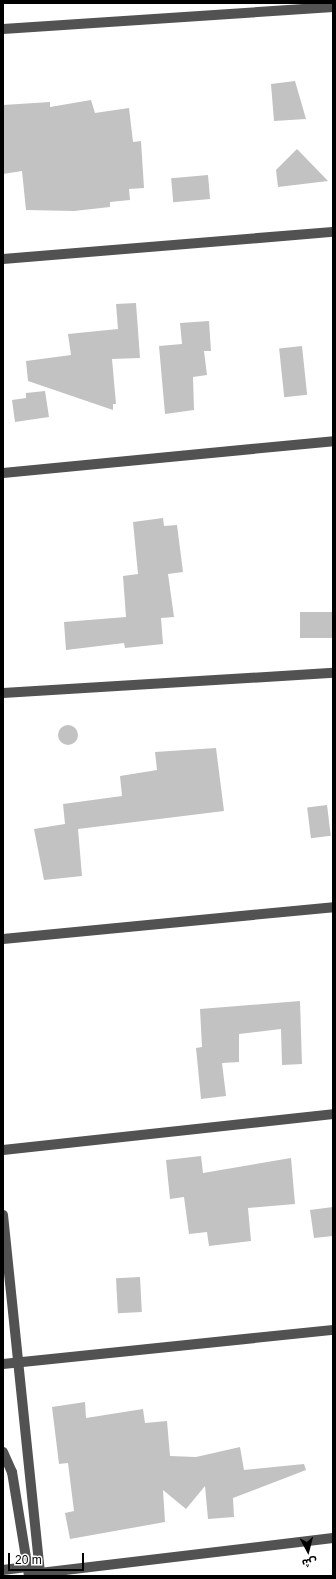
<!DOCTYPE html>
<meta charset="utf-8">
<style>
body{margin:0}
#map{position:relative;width:336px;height:1579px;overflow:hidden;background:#fff;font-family:Helvetica,"Noto Sans Arabic",sans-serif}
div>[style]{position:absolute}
.building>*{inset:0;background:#c2c2c2;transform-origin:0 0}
.round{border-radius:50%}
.minor>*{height:10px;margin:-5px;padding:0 5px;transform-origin:5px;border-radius:5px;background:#525252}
span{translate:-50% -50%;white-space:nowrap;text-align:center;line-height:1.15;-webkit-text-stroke:3px #fff;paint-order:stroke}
.frame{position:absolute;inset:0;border:4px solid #000;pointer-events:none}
.north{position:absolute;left:288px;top:1531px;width:40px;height:40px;-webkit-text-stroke:3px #fff;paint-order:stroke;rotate:173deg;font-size:11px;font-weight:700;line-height:16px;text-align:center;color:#000}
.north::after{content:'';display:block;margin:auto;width:14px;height:18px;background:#000;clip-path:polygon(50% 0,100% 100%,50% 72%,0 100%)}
.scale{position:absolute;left:8px;top:1553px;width:76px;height:18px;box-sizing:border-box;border:2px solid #000;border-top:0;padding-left:5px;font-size:12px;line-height:14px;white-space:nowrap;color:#000;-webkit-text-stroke:3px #fff;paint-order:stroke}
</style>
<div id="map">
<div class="building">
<i style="clip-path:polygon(295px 81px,306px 119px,274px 121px,271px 84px)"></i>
<i style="clip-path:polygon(91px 100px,95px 113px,129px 108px,133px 142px,141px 141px,144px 188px,129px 189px,130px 200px,110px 202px,110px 207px,74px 211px,26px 210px,22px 171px,3px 174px,3px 105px,50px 102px,50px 107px)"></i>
<i style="clip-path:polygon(297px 149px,328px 181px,278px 187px,276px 170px)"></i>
<i style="left:208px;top:175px;width:24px;height:37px;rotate:85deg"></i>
<i style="clip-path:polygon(136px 303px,140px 358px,112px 359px,116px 404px,113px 404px,113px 410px,28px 381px,26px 361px,71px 355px,68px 334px,118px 329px,116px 304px)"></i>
<i style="clip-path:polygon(209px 321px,211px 351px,204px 351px,207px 375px,193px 377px,194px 410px,165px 414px,159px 346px,182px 344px,180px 323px)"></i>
<i style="left:302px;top:346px;width:49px;height:23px;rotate:84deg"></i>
<i style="clip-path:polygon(45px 391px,49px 417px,15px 422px,12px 400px,26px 398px,26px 393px)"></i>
<i style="clip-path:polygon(163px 518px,164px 526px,177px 525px,183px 572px,168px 574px,174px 617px,161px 618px,163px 644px,125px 648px,124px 643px,66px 650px,64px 622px,126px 617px,123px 576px,138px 574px,133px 522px)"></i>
<i style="left:333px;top:612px;width:26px;height:33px;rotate:90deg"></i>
<i class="round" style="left:58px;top:725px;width:20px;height:20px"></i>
<i style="clip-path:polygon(216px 748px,224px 811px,78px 829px,82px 876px,44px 880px,34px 829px,65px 824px,63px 804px,122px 796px,120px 776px,157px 770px,155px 752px)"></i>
<i style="left:327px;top:805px;width:31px;height:20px;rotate:83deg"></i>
<i style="clip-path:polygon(300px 1001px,302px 1064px,282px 1065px,281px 1029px,239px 1034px,239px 1062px,222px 1063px,226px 1096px,201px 1099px,196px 1048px,202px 1047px,200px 1009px)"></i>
<i style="clip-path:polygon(201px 1156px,203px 1173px,291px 1158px,295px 1204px,248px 1208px,251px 1241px,209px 1246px,207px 1232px,189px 1234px,184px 1197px,170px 1199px,166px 1160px)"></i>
<i style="clip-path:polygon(333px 1207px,333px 1236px,314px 1238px,310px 1210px)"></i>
<i style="left:140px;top:1277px;width:35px;height:24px;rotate:87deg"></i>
<i style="clip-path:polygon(85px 1402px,86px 1418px,143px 1409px,145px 1423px,167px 1421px,170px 1456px,196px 1457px,240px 1447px,244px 1470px,304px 1464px,306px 1470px,233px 1498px,234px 1517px,208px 1519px,205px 1486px,186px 1509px,163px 1490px,165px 1522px,70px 1539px,65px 1513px,74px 1511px,68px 1463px,59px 1464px,52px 1407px)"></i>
</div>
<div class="minor">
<i style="left:3px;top:29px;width:331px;rotate:-3.8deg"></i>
<i style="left:3px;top:259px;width:331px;rotate:-4.7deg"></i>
<i style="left:3px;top:473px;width:332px;rotate:-5.5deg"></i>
<i style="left:3px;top:693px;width:331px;rotate:-3.5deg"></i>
<i style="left:3px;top:939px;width:332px;rotate:-5.5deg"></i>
<i style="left:3px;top:1150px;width:332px;rotate:-6.2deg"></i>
<i style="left:3px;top:1215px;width:363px;rotate:84.1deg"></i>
<i style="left:3px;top:1364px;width:332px;rotate:-5.9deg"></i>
<i style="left:3px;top:1452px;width:22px;rotate:66deg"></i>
<i style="left:12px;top:1472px;width:105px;rotate:80.7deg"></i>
<i style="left:3px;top:1570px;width:26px;rotate:-7deg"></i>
<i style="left:29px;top:1567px;width:13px;rotate:29deg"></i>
<i style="left:40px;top:1573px;width:295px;rotate:-6.8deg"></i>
</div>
<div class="frame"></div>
<div class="north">ش</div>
<div class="scale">20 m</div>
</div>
